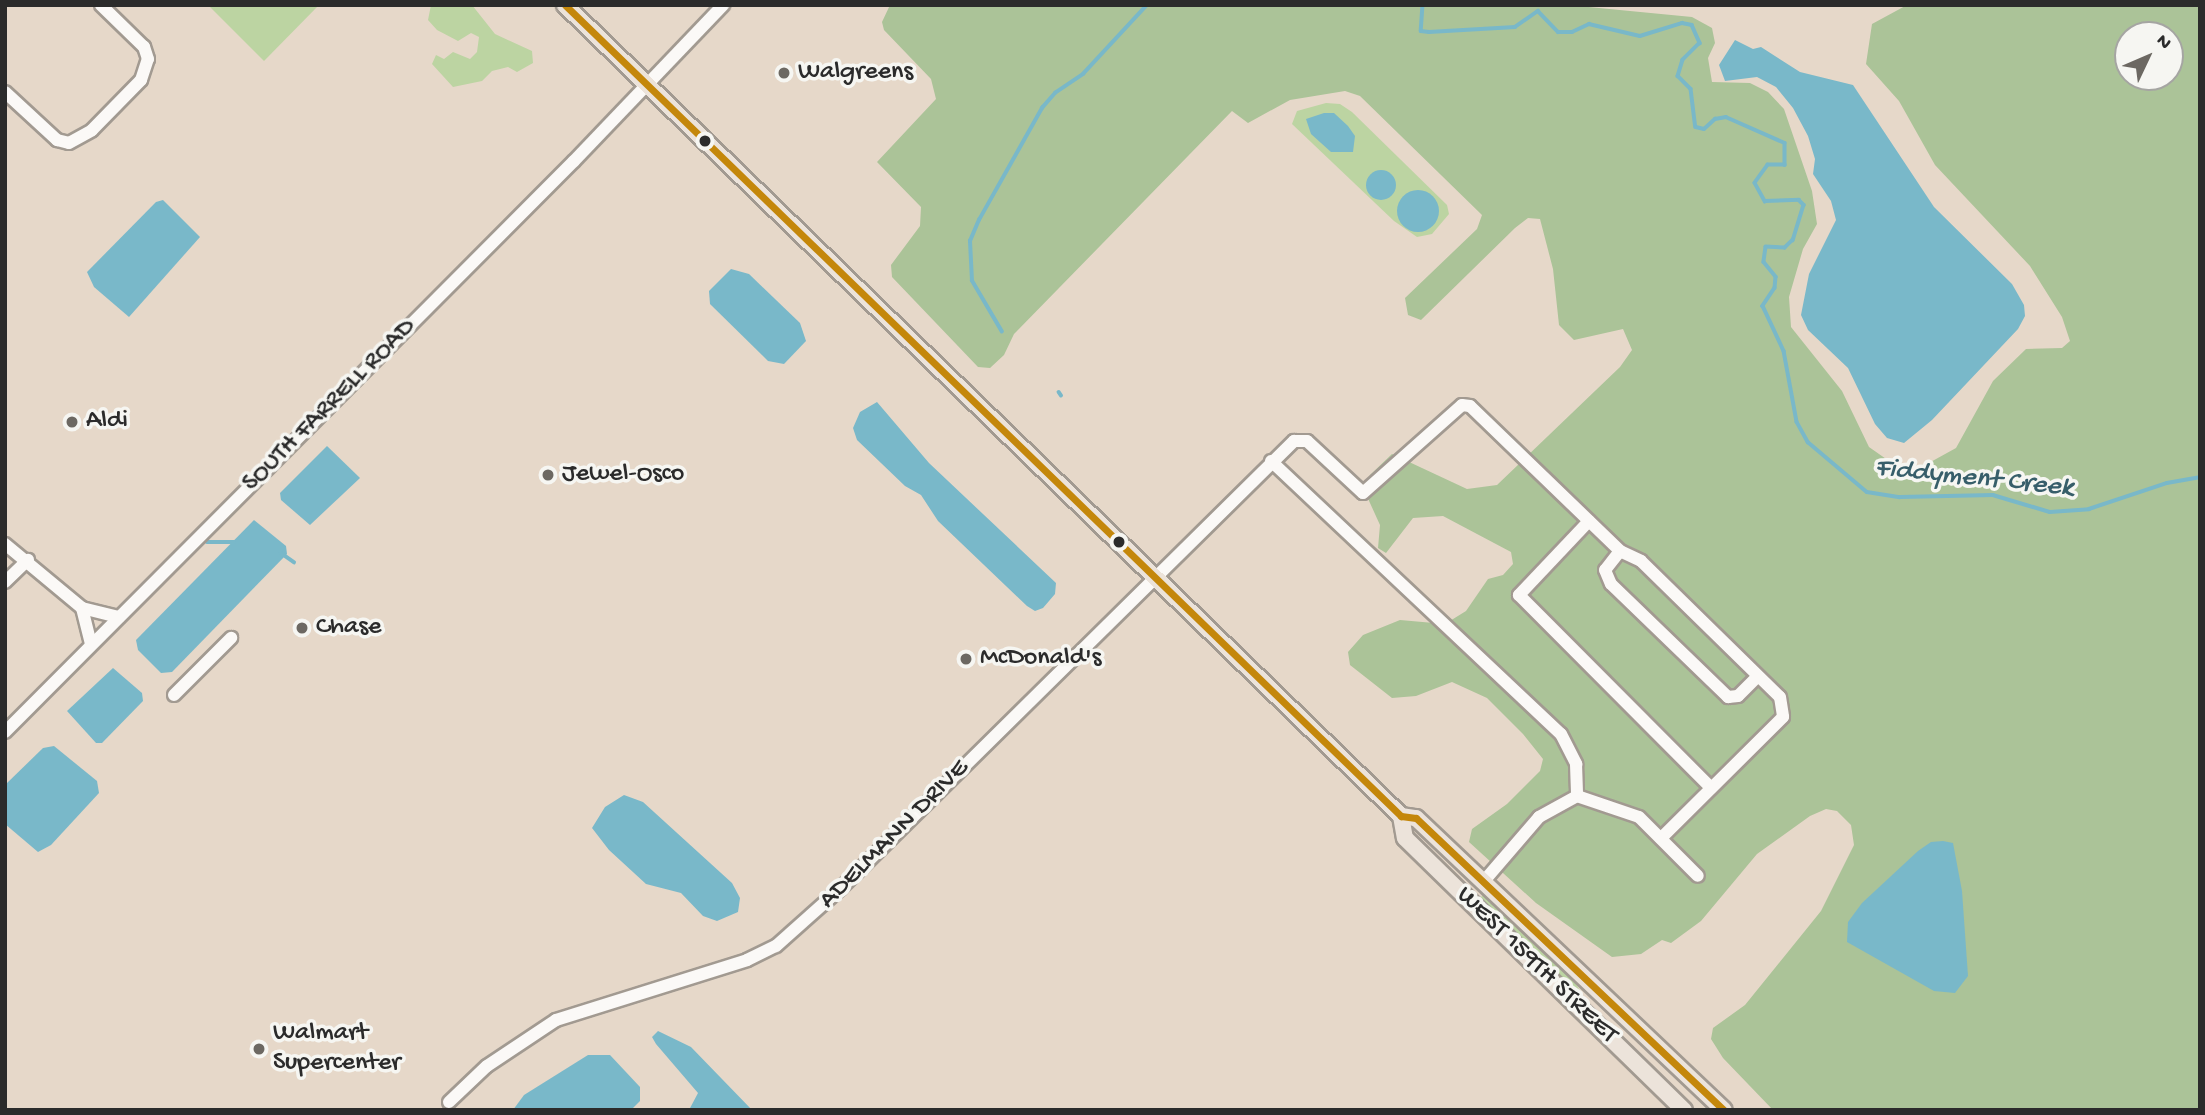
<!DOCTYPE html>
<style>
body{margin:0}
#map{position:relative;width:2205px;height:1115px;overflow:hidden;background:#e6d8c9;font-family:"Gochi Hand",sans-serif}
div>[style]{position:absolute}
.green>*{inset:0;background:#bcd4a2}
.forest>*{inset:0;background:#abc398}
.water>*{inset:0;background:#79b8c9}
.round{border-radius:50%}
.stream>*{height:3.5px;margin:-1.75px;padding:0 1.75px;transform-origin:1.75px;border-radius:1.75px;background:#79b8c9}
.roads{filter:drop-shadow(2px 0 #a29a91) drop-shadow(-2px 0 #a29a91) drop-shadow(0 2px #a29a91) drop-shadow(0 -2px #a29a91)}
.minor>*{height:12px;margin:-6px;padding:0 6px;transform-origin:6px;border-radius:6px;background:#fbf9f7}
.major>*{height:16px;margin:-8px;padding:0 8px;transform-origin:8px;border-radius:8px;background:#ece3da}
.bus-1>*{height:7px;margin:-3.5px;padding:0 3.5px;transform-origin:3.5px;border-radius:3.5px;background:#c4870b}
.dots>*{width:19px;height:19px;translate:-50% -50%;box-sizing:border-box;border:4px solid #f6f6f2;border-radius:50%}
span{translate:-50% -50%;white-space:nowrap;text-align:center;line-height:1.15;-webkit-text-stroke:7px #f6f6f2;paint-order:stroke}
.poi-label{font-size:26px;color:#2b2b2b}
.left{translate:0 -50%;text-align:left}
.street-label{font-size:26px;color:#2b2b2b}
.water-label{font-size:28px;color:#375e6a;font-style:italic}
.frame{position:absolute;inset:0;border:7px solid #2b2b2b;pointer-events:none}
.north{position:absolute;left:2114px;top:21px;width:70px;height:70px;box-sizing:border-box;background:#f6f6f2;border:2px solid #a5a5a2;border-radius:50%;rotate:46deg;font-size:19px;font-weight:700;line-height:28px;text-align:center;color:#2b2b2b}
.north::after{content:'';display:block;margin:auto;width:24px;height:32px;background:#6c6862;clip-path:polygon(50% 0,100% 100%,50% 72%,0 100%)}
</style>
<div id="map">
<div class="green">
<i style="clip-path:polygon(208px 5px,319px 5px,264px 61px)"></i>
<i style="clip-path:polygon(431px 5px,472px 5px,495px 34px,532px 51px,533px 63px,517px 72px,508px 67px,492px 71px,482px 81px,453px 87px,432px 64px,436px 55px,444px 59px,453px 52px,470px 59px,477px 52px,479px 37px,471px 33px,458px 41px,437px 30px,428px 20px)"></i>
<i style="clip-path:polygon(1326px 103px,1340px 104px,1352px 112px,1447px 205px,1449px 214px,1432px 234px,1417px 237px,1394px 221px,1292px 124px,1297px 111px)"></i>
<i style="clip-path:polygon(1485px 893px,1570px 974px,1588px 1004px,1479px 899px)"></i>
</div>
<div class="forest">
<i style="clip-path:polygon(evenodd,890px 5px,1568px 5px,1692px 17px,1712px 28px,1715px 43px,1708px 58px,1712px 82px,1750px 83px,1768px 92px,1784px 109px,1812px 191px,1817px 224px,1803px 249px,1789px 297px,1791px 327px,1842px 391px,1869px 447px,1899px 468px,1927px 464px,1956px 448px,1993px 381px,2026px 349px,2062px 348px,2070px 341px,2062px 317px,2030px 266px,1935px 165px,1899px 101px,1866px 64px,1872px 24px,1907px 5px,2200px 5px,2200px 1110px,1773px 1110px,1723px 1058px,1711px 1039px,1713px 1028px,1745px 1005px,1821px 911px,1854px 845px,1851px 825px,1837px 811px,1826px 809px,1810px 816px,1757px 854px,1701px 921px,1671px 943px,1662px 940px,1641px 954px,1612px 957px,1536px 903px,1469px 842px,1472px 829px,1507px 804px,1540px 771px,1543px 759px,1523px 734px,1487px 698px,1452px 682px,1416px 696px,1392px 698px,1350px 665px,1348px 652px,1363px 635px,1400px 620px,1445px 624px,1466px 611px,1488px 579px,1503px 575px,1513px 564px,1511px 552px,1443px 516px,1413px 518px,1386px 553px,1378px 548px,1380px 525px,1365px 492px,1370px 475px,1392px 454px,1467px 489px,1497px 485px,1620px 367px,1632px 350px,1623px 329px,1574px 340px,1559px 325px,1553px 269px,1540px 219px,1528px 218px,1515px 228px,1421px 320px,1408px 315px,1405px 298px,1477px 229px,1482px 215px,1360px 96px,1345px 91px,1290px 100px,1248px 123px,1232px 111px,1014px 334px,1004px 355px,990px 368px,978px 367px,892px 277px,891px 265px,920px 226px,921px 207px,877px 162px,936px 99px,931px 79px,884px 30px,882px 22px,890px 5px,2128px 35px,2170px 35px,2170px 77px,2128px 77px,2128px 35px)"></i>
</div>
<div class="water">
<i style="clip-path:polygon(1735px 40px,1753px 49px,1761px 47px,1800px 72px,1853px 85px,1934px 207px,2012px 284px,2024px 305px,2025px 316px,2018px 329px,1932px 420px,1904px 443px,1887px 438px,1875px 424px,1848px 368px,1808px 330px,1801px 315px,1809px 274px,1836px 220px,1831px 201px,1813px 174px,1815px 159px,1808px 136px,1793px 108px,1776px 87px,1757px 77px,1725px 81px,1719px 65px)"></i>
<i style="clip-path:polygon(1324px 113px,1334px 113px,1348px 126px,1355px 136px,1353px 152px,1331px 152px,1311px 134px,1306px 119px)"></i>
<i class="round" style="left:1366px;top:170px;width:30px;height:30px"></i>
<i class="round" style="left:1397px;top:190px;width:42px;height:42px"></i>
<i style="clip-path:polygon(163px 200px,200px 237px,129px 317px,94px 287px,87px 272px,156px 202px)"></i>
<i style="clip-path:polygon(731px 269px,749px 274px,800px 323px,806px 341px,784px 364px,768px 361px,710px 304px,709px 291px)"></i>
<i style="clip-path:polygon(877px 402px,929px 463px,1056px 583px,1055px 594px,1043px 608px,1035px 611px,1027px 606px,938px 521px,921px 495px,905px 486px,857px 440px,853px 428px,860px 412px)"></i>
<i style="clip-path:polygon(327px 446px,360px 478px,310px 525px,281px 500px,280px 493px)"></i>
<i style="clip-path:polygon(254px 520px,286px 546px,287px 554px,172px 672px,161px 673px,138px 650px,136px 640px)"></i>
<i style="clip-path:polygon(113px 668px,142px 693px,143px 701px,102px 743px,96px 743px,67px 711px)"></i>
<i style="clip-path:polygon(54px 746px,97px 781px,99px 793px,51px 845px,38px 852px,5px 824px,5px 785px,43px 748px)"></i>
<i style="clip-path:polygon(624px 795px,643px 802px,732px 883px,740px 898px,738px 912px,717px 921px,703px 916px,681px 893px,646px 884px,609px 850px,592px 828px,605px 807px)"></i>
<i style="clip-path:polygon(1943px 841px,1953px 843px,1962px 891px,1968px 976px,1955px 993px,1934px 991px,1847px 942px,1848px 922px,1862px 903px,1918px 851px,1931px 842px)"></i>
<i style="clip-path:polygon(658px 1031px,691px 1047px,752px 1110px,689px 1110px,698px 1093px,656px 1044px,652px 1037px)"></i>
<i style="clip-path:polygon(588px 1055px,610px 1055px,640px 1087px,640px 1101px,631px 1110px,513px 1110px,524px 1095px)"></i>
</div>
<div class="stream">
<i style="left:1423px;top:5px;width:26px;rotate:94deg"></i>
<i style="left:1421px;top:31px;width:8px;rotate:7deg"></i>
<i style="left:1429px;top:32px;width:86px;rotate:-3.3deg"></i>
<i style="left:1515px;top:27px;width:28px;rotate:-35deg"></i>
<i style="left:1538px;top:11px;width:29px;rotate:46deg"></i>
<i style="left:1558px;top:32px;width:14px"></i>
<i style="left:1572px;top:32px;width:19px;rotate:-25deg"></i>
<i style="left:1589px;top:24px;width:52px;rotate:13.2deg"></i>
<i style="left:1640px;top:36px;width:44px;rotate:-17.2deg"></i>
<i style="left:1682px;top:23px;width:10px;rotate:11deg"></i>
<i style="left:1692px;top:25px;width:20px;rotate:66deg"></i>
<i style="left:1700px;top:43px;width:24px;rotate:135deg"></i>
<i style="left:1683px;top:60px;width:17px;rotate:107deg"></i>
<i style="left:1678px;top:76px;width:18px;rotate:45deg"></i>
<i style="left:1691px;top:89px;width:38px;rotate:83deg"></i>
<i style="left:1696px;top:127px;width:8px;rotate:14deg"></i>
<i style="left:1704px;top:129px;width:15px;rotate:-42deg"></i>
<i style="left:1715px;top:119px;width:11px;rotate:-10deg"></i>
<i style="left:1726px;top:117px;width:64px;rotate:23.8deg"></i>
<i style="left:1785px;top:143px;width:22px;rotate:90deg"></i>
<i style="left:1785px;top:165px;width:17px;rotate:180deg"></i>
<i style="left:1768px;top:165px;width:22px;rotate:126deg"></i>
<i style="left:1755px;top:183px;width:21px;rotate:61deg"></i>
<i style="left:1765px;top:201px;width:34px;rotate:-2deg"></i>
<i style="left:1799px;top:200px;width:7px;rotate:45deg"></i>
<i style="left:1804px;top:205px;width:37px;rotate:107deg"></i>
<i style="left:1793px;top:240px;width:11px;rotate:135deg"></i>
<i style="left:1785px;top:248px;width:19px;rotate:-177deg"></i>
<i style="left:1766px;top:247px;width:15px;rotate:98deg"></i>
<i style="left:1764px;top:262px;width:19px;rotate:51deg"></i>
<i style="left:1776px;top:277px;width:11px;rotate:95deg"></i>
<i style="left:1775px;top:288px;width:22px;rotate:124deg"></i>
<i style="left:1763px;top:306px;width:50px;rotate:65deg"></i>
<i style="left:1784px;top:351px;width:72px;rotate:79.6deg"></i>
<i style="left:1797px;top:422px;width:23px;rotate:61deg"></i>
<i style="left:1808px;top:442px;width:77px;rotate:40.3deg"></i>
<i style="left:1867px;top:492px;width:33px;rotate:9deg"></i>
<i style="left:1900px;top:497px;width:93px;rotate:-1.2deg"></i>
<i style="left:1993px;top:495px;width:59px;rotate:16.6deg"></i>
<i style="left:2050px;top:512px;width:39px;rotate:-4deg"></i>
<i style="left:2089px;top:509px;width:82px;rotate:-18.4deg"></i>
<i style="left:2167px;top:483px;width:34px;rotate:-10deg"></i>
<i style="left:1002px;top:332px;width:59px;rotate:-120.5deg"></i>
<i style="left:972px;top:281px;width:40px;rotate:-92.9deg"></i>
<i style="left:970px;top:241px;width:23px;rotate:-67deg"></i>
<i style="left:979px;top:220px;width:129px;rotate:-60.6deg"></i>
<i style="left:1042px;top:108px;width:20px;rotate:-49deg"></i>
<i style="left:1055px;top:93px;width:34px;rotate:-34deg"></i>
<i style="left:1083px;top:74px;width:94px;rotate:-47.2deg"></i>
<i style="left:1059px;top:392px;width:4px;rotate:56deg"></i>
<i style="left:207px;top:542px;width:27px"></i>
<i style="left:281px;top:553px;width:16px;rotate:35deg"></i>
</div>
<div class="roads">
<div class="minor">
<i style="left:5px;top:92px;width:71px;rotate:42.7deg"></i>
<i style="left:57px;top:140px;width:12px;rotate:14deg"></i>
<i style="left:69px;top:143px;width:26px;rotate:-29deg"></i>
<i style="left:92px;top:130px;width:70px;rotate:-45.6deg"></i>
<i style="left:141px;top:80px;width:22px;rotate:-72deg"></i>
<i style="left:148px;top:59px;width:13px;rotate:-108deg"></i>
<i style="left:144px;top:47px;width:60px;rotate:-135.7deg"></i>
<i style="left:1271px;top:461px;width:398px;rotate:43.3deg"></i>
<i style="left:1561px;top:734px;width:34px;rotate:63deg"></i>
<i style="left:1576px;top:764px;width:32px;rotate:88deg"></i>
<i style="left:1577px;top:796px;width:65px;rotate:18.7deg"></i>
<i style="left:1639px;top:817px;width:83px;rotate:45deg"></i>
<i style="left:1589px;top:521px;width:102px;rotate:133.4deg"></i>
<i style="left:1519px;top:595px;width:272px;rotate:45.1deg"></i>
<i style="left:5px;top:544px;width:100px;rotate:39.7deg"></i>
<i style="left:82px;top:608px;width:37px;rotate:76deg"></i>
<i style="left:1620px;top:551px;width:24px;rotate:128deg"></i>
<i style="left:1605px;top:570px;width:15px;rotate:67deg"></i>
<i style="left:1611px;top:584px;width:163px;rotate:44deg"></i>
<i style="left:1728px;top:697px;width:10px;rotate:-6deg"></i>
<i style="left:1738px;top:696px;width:28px;rotate:-45deg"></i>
<i style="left:5px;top:582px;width:32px;rotate:-44deg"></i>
<i style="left:82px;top:608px;width:38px;rotate:14deg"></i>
<i style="left:174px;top:695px;width:81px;rotate:-45deg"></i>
<i style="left:5px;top:732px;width:806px;rotate:-45.1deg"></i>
<i style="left:574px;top:161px;width:216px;rotate:-46.3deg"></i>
<i style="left:1484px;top:881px;width:84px;rotate:-49.3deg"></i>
<i style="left:1539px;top:817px;width:43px;rotate:-28.9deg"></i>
<i style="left:449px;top:1102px;width:52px;rotate:-43.5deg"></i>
<i style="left:487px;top:1066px;width:83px;rotate:-33.7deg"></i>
<i style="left:556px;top:1020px;width:200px;rotate:-17.4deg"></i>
<i style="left:747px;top:960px;width:32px;rotate:-26deg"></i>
<i style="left:776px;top:946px;width:86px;rotate:-41.7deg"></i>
<i style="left:840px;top:889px;width:638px;rotate:-44.62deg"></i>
<i style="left:1294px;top:441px;width:13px"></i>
<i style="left:1307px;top:441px;width:76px;rotate:42.9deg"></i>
<i style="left:1363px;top:493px;width:132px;rotate:-41.6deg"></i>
<i style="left:1462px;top:405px;width:8px;rotate:7deg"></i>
<i style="left:1470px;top:406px;width:209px;rotate:44deg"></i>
<i style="left:1620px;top:551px;width:23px;rotate:25deg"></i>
<i style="left:1641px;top:561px;width:194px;rotate:44.4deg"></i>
<i style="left:1780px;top:697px;width:20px;rotate:81deg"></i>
<i style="left:1783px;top:717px;width:172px;rotate:135.2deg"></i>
</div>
<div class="major">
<i style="left:565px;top:5px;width:1165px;rotate:44.13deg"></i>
<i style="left:1401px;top:816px;width:22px;rotate:80deg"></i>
<i style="left:1405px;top:838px;width:390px;rotate:44.3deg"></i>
<i style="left:1401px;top:816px;width:15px;rotate:8deg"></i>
<i style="left:1416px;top:818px;width:424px;rotate:43.5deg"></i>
</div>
</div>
<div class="bus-1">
<i style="left:565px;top:5px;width:1165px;rotate:44.13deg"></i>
<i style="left:1401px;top:816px;width:15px;rotate:8deg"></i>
<i style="left:1416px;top:818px;width:424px;rotate:43.5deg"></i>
</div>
<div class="dots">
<i style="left:784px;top:73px;background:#6c6862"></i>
<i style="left:705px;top:141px;background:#2b2b2b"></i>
<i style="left:72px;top:422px;background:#6c6862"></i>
<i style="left:548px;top:475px;background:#6c6862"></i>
<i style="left:1119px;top:542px;background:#2b2b2b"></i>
<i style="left:302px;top:628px;background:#6c6862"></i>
<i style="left:966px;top:659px;background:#6c6862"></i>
<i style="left:259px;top:1049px;background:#6c6862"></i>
</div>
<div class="poi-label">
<span class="left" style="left:798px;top:73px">Walgreens</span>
<span class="left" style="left:86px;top:422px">Aldi</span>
<span class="left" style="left:562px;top:475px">Jewel-Osco</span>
<span class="left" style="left:316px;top:628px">Chase</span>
<span class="left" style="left:980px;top:659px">McDonald's</span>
<span class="left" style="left:273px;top:1049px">Walmart<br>Supercenter</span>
</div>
<div class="street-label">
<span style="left:330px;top:406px;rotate:-45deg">SOUTH FARRELL ROAD</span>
<span style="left:895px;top:835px;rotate:-45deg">ADELMANN DRIVE</span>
<span style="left:1536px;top:966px;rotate:44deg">WEST 159TH STREET</span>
</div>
<div class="water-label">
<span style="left:1974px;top:479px;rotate:6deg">Fiddyment Creek</span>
</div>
<div class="frame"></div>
<div class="north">N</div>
</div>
